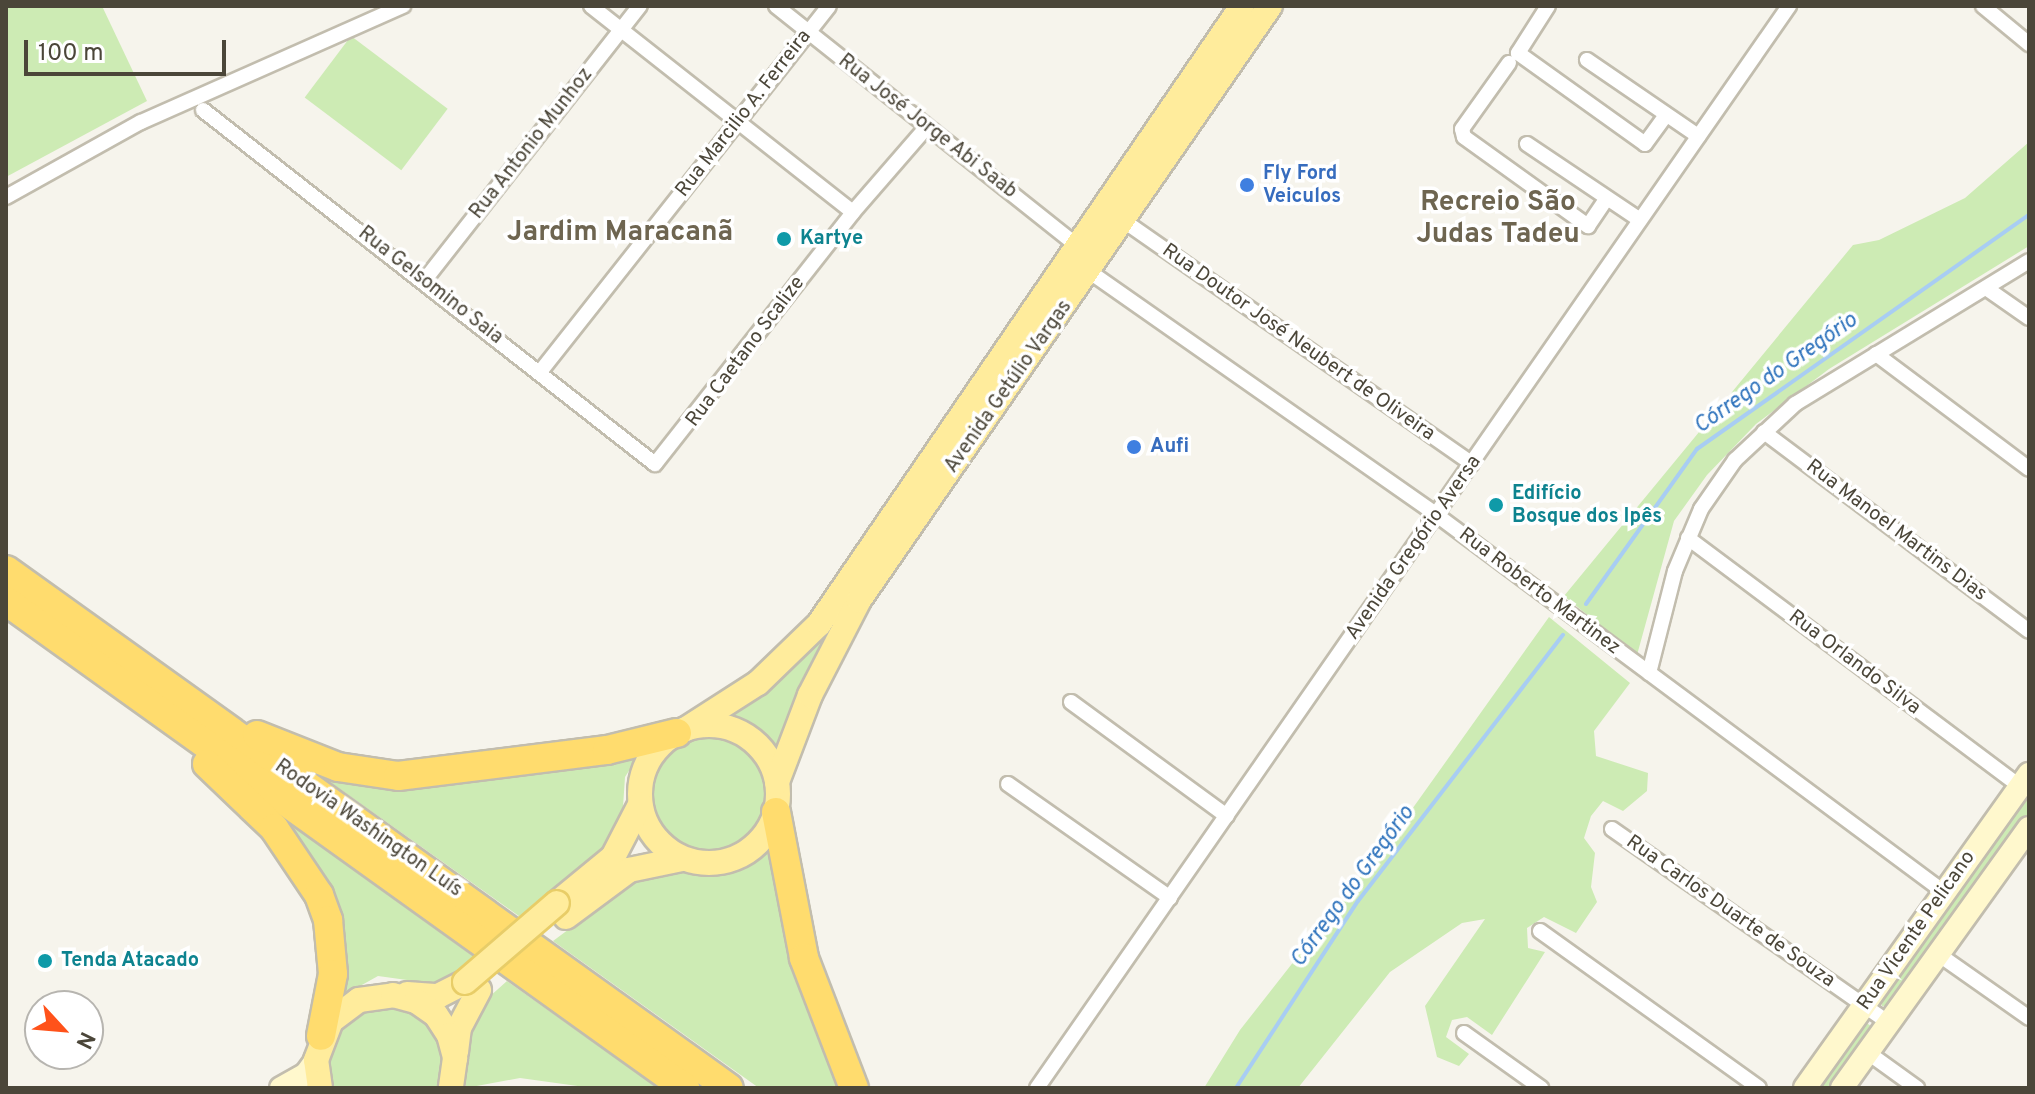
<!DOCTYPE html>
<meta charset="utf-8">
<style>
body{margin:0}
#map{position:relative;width:2035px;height:1094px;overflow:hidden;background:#f6f4ec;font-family:Overpass,sans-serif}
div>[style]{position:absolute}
.green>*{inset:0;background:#cdebb4;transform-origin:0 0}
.round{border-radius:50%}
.stream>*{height:4px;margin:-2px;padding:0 2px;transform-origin:2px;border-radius:2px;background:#a8cdf3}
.roads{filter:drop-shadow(2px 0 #c2bdae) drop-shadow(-2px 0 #c2bdae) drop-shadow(0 2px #c2bdae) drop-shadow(0 -2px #c2bdae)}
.street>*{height:14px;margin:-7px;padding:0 7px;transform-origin:7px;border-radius:7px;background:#fff}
.secondary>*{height:22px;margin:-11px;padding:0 11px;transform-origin:11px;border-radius:11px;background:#fff8cd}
.primary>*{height:24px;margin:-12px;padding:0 12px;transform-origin:12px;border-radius:12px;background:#ffec9c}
.primary>.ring{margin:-12px;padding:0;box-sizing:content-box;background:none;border:24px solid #ffec9c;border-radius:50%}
.highway>*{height:28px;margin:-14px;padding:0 14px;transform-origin:14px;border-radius:14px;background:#ffdc6e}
.bridges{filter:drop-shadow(2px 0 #e8cd68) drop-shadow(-2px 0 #e8cd68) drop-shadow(0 2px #e8cd68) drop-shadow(0 -2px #e8cd68)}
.primary-bridge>*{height:24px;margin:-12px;padding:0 12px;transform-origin:12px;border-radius:12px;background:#ffec9c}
.dots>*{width:22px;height:22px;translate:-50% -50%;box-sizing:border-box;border:4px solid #fff;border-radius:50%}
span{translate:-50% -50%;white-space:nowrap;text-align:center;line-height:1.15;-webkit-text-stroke:7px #fff;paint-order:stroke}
.street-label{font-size:20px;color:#4b4639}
.shop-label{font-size:20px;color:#366cbe;font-weight:700}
.left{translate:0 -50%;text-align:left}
.culture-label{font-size:20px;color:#0d838f;font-weight:700}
.water-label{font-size:22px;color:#2d72bc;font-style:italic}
.district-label{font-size:28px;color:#6e6550;font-weight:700}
.frame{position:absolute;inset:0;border:8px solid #4b4639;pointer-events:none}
.north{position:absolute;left:24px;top:990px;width:80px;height:80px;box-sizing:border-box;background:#fff;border:2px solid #b7b5b0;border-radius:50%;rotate:116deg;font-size:22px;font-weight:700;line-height:32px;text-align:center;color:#4b4639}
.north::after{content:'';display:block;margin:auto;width:28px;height:36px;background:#ff521a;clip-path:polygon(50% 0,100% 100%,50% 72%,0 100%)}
.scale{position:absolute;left:24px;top:40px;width:202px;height:36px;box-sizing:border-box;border:4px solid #4b4639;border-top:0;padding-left:10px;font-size:24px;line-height:28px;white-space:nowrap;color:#4b4639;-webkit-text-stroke:6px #fff;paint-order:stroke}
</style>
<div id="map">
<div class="green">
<i style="clip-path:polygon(6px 6px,102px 6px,147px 101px,6px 177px)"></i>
<i style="clip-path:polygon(1251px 6px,1261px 6px,840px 623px,776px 752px,746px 728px,720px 721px,754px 698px)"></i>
<i style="left:351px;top:36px;width:121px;height:77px;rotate:37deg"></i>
<i style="clip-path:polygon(2029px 142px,2029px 246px,1829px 369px,1756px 424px,1707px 475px,1674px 521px,1637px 655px,1564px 596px,1853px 245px,1879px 240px,1965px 198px)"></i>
<i style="clip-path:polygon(1549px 617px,1630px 683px,1594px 731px,1596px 756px,1648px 773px,1647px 791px,1623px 811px,1603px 801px,1591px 816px,1584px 838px,1595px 853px,1591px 887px,1597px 902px,1576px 933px,1544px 917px,1527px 928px,1528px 948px,1545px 952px,1492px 1035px,1467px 1017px,1452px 1020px,1446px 1037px,1469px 1054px,1459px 1066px,1437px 1057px,1425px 1006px,1485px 919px,1462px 923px,1390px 972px,1298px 1088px,1204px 1088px,1240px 1030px,1400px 826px)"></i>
<i class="round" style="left:648px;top:733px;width:122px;height:122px"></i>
<i style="clip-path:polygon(644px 747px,625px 777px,622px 822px,611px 844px,523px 919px,309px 767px,351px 776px)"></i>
<i style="clip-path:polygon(2029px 785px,2029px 812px,1896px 1005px,1882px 1006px,1881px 1000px)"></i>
<i style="clip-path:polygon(284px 820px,477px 959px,456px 977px,436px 984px,378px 976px,335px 1000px,338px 977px)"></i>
<i style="clip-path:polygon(776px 839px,848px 1088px,759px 1088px,553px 941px,639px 877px,669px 870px,699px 876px,731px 873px)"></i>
<i style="clip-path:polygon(507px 981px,658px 1088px,592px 1088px,520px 1078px,466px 1088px,466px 1038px,488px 998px)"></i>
<i style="clip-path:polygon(383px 1004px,423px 1015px,446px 1050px,442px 1088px,332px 1088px,327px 1059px,333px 1038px,362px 1009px)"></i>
<i style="clip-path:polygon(1865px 1022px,1874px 1028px,1836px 1088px,1813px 1088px)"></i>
</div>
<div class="stream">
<i style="left:1586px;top:604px;width:191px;rotate:-54.4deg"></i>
<i style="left:1697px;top:449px;width:406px;rotate:-35.2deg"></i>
<i style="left:1236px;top:1088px;width:223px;rotate:-56.9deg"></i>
<i style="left:1358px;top:901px;width:336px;rotate:-52.4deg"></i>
</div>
<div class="roads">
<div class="street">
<i style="left:591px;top:6px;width:333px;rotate:38.2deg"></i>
<i style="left:776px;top:6px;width:387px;rotate:38.5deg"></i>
<i style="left:1548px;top:6px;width:56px;rotate:122.6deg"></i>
<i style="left:1518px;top:53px;width:156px;rotate:35.6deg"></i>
<i style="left:1645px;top:144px;width:36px;rotate:-54deg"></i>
<i style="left:1983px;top:6px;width:60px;rotate:39.6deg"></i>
<i style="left:1587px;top:60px;width:135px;rotate:34.4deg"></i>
<i style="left:1509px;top:63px;width:81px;rotate:125.5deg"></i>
<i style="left:1462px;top:129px;width:8px;rotate:76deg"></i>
<i style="left:1464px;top:137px;width:153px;rotate:35.7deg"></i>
<i style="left:1588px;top:226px;width:32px;rotate:-56deg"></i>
<i style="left:203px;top:110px;width:574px;rotate:38.07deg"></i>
<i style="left:655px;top:464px;width:320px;rotate:-51.8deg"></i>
<i style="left:853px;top:212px;width:111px;rotate:-49deg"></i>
<i style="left:1527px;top:144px;width:136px;rotate:33.9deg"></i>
<i style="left:6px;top:197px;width:154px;rotate:-29.1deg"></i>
<i style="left:141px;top:122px;width:287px;rotate:-23.9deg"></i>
<i style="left:1124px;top:221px;width:424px;rotate:34.9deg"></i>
<i style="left:1090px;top:272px;width:425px;rotate:35deg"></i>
<i style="left:1438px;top:516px;width:630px;rotate:36.62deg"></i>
<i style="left:424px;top:281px;width:350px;rotate:-51.9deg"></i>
<i style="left:1986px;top:288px;width:52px;rotate:34.9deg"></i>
<i style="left:1876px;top:354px;width:191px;rotate:36.9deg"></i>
<i style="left:540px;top:372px;width:466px;rotate:-51.7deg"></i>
<i style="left:1764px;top:432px;width:331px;rotate:36.9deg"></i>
<i style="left:1688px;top:538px;width:414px;rotate:36.8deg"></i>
<i style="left:1649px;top:673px;width:105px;rotate:-75.7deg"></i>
<i style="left:1675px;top:571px;width:67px;rotate:-67.2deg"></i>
<i style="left:1701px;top:509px;width:60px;rotate:-55.2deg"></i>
<i style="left:1735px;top:460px;width:82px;rotate:-43deg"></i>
<i style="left:1795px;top:404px;width:274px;rotate:-31.4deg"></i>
<i style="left:1071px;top:702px;width:193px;rotate:36.2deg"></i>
<i style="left:1008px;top:784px;width:198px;rotate:35.1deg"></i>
<i style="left:1612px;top:829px;width:337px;rotate:35deg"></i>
<i style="left:1540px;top:931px;width:269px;rotate:35.6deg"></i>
<i style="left:1938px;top:954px;width:111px;rotate:35.1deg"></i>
<i style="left:1464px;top:1033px;width:95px;rotate:35.5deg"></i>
<i style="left:1867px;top:1052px;width:62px;rotate:35.8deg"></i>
<i style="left:1037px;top:1088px;width:1318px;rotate:-55.2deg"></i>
</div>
<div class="secondary">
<i style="left:281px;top:1088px;width:29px;rotate:-29deg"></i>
<i style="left:306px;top:1074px;width:17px;rotate:-54deg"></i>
<i style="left:1805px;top:1088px;width:386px;rotate:-54.5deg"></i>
<i style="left:1842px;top:1088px;width:320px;rotate:-54.3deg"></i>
</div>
<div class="primary">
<i class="ring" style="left:640px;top:725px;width:114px;height:114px"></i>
<i style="left:686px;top:729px;width:85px;rotate:-32.6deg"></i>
<i style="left:758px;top:683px;width:85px;rotate:-44deg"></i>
<i style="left:819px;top:624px;width:749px;rotate:-55.61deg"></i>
<i style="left:777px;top:782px;width:93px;rotate:-69.2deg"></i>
<i style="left:810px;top:695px;width:107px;rotate:-62.7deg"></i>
<i style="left:859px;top:600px;width:722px;rotate:-55.32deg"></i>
<i style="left:557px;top:903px;width:72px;rotate:-39.4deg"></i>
<i style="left:613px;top:857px;width:59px;rotate:-62.6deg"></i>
<i style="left:566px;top:917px;width:79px;rotate:-36.7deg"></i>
<i style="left:629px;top:870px;width:54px;rotate:-11.7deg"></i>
<i style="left:407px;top:994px;width:31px;rotate:4deg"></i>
<i style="left:438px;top:996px;width:30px;rotate:-27deg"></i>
<i style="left:456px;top:1052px;width:24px;rotate:-83deg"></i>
<i style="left:459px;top:1028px;width:43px;rotate:-62.2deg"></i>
<i style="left:320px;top:1088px;width:28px;rotate:-98deg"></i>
<i style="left:316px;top:1060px;width:42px;rotate:-69deg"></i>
<i style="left:331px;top:1021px;width:35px;rotate:-37deg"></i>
<i style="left:359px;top:1000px;width:34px;rotate:-8deg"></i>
<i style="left:393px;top:995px;width:24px;rotate:15deg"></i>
<i style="left:416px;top:1001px;width:24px;rotate:35deg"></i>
<i style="left:436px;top:1015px;width:24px;rotate:57deg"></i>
<i style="left:449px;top:1035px;width:24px;rotate:75deg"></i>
<i style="left:455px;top:1058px;width:30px;rotate:98deg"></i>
</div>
<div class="highway">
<i style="left:6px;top:570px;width:889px;rotate:35.62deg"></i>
<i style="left:6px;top:601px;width:836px;rotate:35.65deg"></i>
<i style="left:257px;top:735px;width:87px;rotate:21.6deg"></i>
<i style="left:338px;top:767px;width:61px;rotate:8.5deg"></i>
<i style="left:398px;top:776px;width:211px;rotate:-7.1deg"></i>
<i style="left:607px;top:750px;width:72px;rotate:-13.7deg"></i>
<i style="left:207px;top:764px;width:93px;rotate:43.7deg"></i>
<i style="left:274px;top:828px;width:81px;rotate:56.1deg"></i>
<i style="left:319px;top:895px;width:27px;rotate:70deg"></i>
<i style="left:328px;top:920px;width:54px;rotate:84.7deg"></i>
<i style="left:333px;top:974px;width:63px;rotate:101deg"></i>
<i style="left:776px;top:812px;width:149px;rotate:79.1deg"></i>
<i style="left:804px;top:958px;width:139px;rotate:69deg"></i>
</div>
</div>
<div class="bridges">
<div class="primary-bridge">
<i style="left:465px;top:982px;width:121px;rotate:-40.7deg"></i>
</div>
</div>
<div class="dots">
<i style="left:1247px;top:185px;background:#3f7fe0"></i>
<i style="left:784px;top:239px;background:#0f9aa8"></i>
<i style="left:1134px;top:447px;background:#3f7fe0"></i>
<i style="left:1496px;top:505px;background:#0f9aa8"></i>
<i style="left:45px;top:961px;background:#0f9aa8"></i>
</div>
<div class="street-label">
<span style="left:744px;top:114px;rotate:-52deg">Rua Marcilio A. Ferreira</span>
<span style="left:927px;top:127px;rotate:38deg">Rua José Jorge Abi Saab</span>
<span style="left:532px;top:144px;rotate:-52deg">Rua Antonio Munhoz</span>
<span style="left:430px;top:286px;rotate:38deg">Rua Gelsomino Saia</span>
<span style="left:1298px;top:343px;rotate:35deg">Rua Doutor José Neubert de Oliveira</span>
<span style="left:746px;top:352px;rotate:-53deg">Rua Caetano Scalize</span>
<span style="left:1009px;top:387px;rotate:-55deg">Avenida Getúlio Vargas</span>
<span style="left:1896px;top:531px;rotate:37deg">Rua Manoel Martins Dias</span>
<span style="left:1414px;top:548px;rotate:-55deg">Avenida Gregório Aversa</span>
<span style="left:1539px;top:592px;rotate:37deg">Rua Roberto Martinez</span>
<span style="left:1854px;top:663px;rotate:37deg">Rua Orlando Silva</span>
<span style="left:368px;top:829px;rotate:35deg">Rodovia Washington Luís</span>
<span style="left:1730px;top:912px;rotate:35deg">Rua Carlos Duarte de Souza</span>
<span style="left:1917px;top:931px;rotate:-55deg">Rua Vicente Pelicano</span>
</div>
<div class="shop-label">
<span class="left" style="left:1263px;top:186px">Fly Ford<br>Veiculos</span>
<span class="left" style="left:1150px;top:447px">Aufi</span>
</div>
<div class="culture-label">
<span class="left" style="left:800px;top:239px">Kartye</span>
<span class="left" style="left:1512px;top:506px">Edifício<br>Bosque dos Ipês</span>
<span class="left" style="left:61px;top:961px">Tenda Atacado</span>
</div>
<div class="water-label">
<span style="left:1776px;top:374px;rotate:-35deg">Córrego do Gregório</span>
<span style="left:1353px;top:887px;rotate:-54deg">Córrego do Gregório</span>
</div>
<div class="district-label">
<span style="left:1498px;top:219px">Recreio São<br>Judas Tadeu</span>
<span style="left:620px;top:233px">Jardim Maracanã</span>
</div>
<div class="frame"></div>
<div class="north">N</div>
<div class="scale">100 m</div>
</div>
